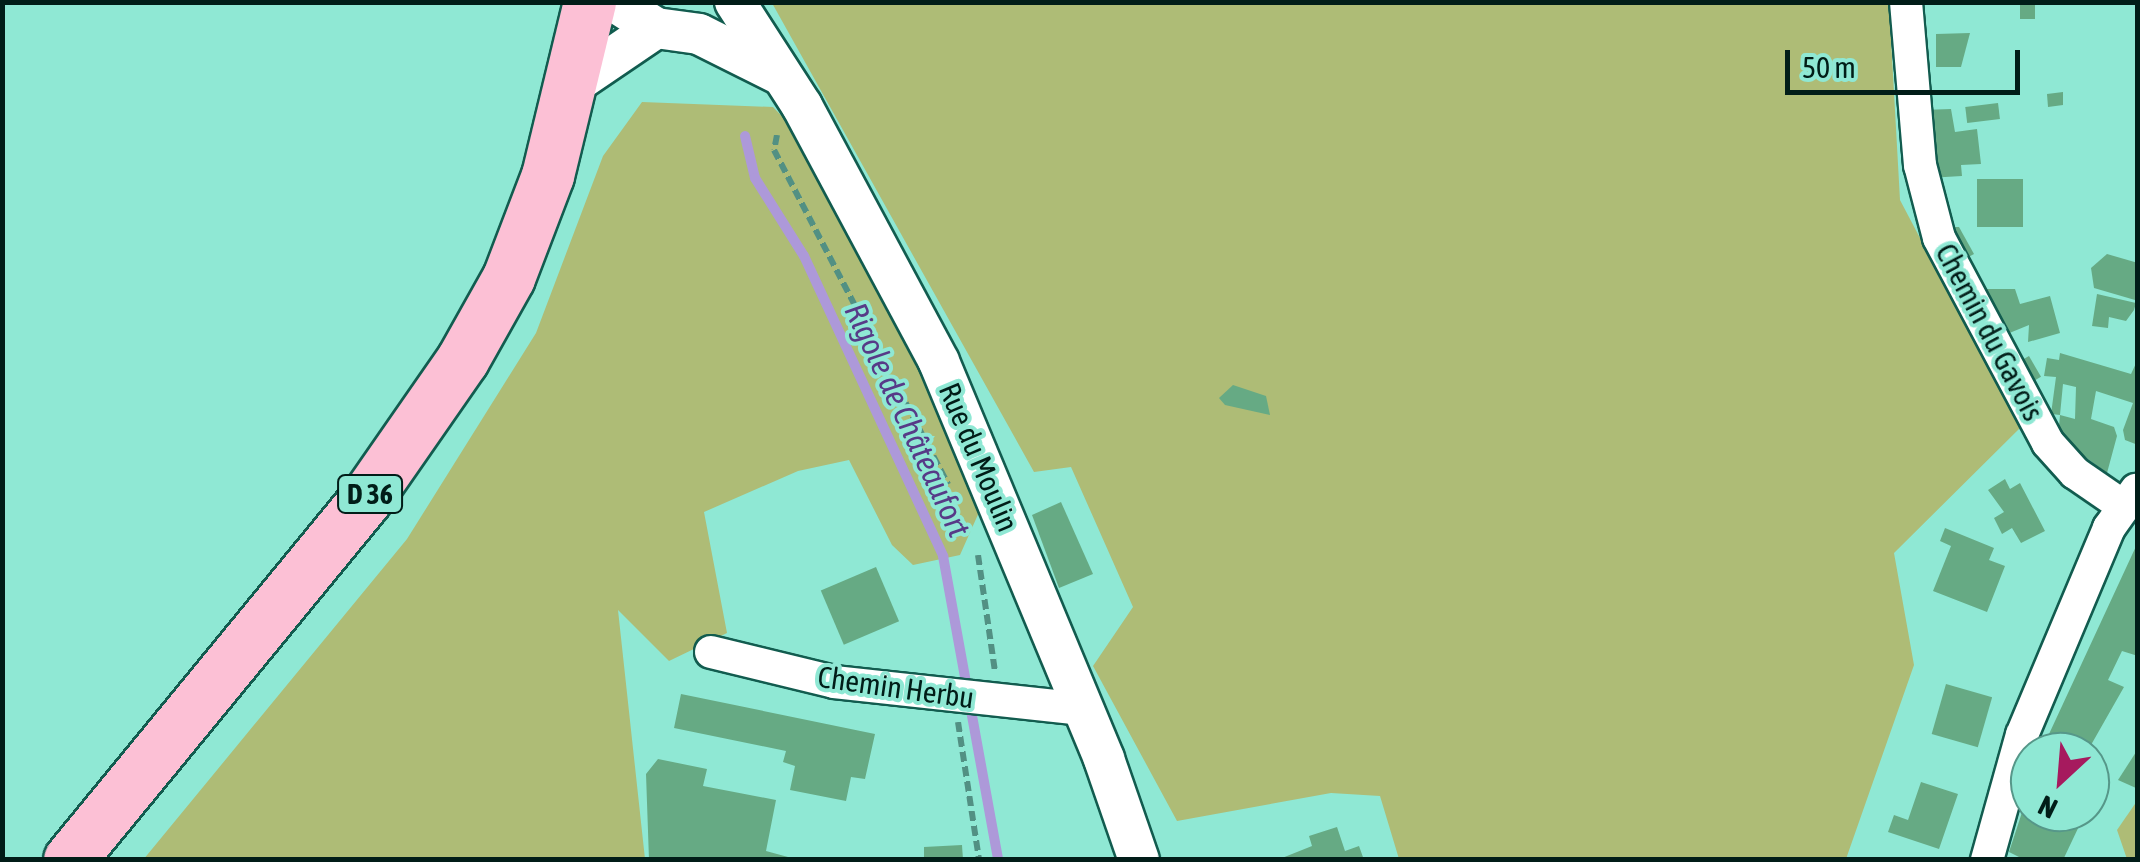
<!DOCTYPE html>
<meta charset="utf-8">
<style>
body{margin:0}
#map{position:relative;width:2140px;height:862px;overflow:hidden;background:#8fe8d4;font-family:"Asap Condensed",sans-serif}
div>[style]{position:absolute}
.green>*{inset:0;background:#aebc76}
.stream>*{height:10px;margin:-5px;padding:0 5px;transform-origin:5px;border-radius:5px;background:#ad99d9}
.building>*{inset:0;background:#66aa84;transform-origin:0 0}
.path>*{height:6px;margin-top:-3px;transform-origin:0;background:repeating-linear-gradient(90deg,#529083 0 10px,transparent 0 15px)}
.roads{filter:drop-shadow(2px 0 #125c4f) drop-shadow(-2px 0 #125c4f) drop-shadow(0 2px #125c4f) drop-shadow(0 -2px #125c4f)}
.minor>*{height:32px;margin:-16px;padding:0 16px;transform-origin:16px;border-radius:16px;background:#fff}
.tertiary>*{height:40px;margin:-20px;padding:0 20px;transform-origin:20px;border-radius:20px;background:#fff}
.primary>*{height:52px;margin:-26px;padding:0 26px;transform-origin:26px;border-radius:26px;background:#fcc0d5}
span{translate:-50% -50%;white-space:nowrap;text-align:center;line-height:1.15;-webkit-text-stroke:8px #8fe8d4;paint-order:stroke}
.shield-label span{padding:2px 8px;background:#8fe8d4;border:2px solid;border-radius:8px;-webkit-text-stroke-width:0}
.shield-label{font-size:28px;color:#011d18;font-weight:700}
.street-label{font-size:30px;color:#011d18}
.water-label{font-size:32px;color:#573a87;font-style:italic}
.frame{position:absolute;inset:0;border:5px solid #011d18;pointer-events:none}
.north{position:absolute;left:2010px;top:732px;width:100px;height:100px;box-sizing:border-box;background:#8fe8d4;border:2px solid #569789;border-radius:50%;rotate:206deg;font-size:28px;font-weight:700;line-height:40px;text-align:center;color:#011d18}
.north::after{content:'';display:block;margin:auto;width:35px;height:45px;background:#a61a5e;clip-path:polygon(50% 0,100% 100%,50% 72%,0 100%)}
.scale{position:absolute;left:1785px;top:50px;width:235px;height:45px;box-sizing:border-box;border:5px solid #011d18;border-top:0;padding-left:12px;font-size:30px;line-height:35px;white-space:nowrap;color:#011d18;-webkit-text-stroke:8px #8fe8d4;paint-order:stroke}
</style>
<div id="map">
<div class="green">
<i style="clip-path:polygon(772px 3px,1889px 3px,1900px 200px,2020px 428px,1894px 553px,1914px 665px,1846px 859px,1399px 859px,1380px 796px,1331px 793px,1177px 821px,1093px 666px,1133px 607px,1071px 467px,1034px 472px)"></i>
<i style="clip-path:polygon(642px 102px,773px 107px,806px 141px,984px 501px,960px 555px,913px 565px,892px 545px,849px 460px,798px 471px,704px 512px,727px 633px,669px 661px,618px 610px,645px 859px,143px 860px,407px 539px,536px 333px,603px 156px)"></i>
<i style="clip-path:polygon(2137px 801px,2137px 859px,2127px 859px,2117px 830px)"></i>
</div>
<div class="stream">
<i style="left:745px;top:136px;width:43px;rotate:76.6deg"></i>
<i style="left:755px;top:178px;width:92px;rotate:57.9deg"></i>
<i style="left:804px;top:256px;width:331px;rotate:65.1deg"></i>
<i style="left:943px;top:556px;width:309px;rotate:79.7deg"></i>
</div>
<div class="building">
<i style="left:2020px;top:2px;width:15px;height:17px"></i>
<i style="clip-path:polygon(1970px 33px,1961px 67px,1936px 67px,1936px 34px)"></i>
<i style="clip-path:polygon(2063px 92px,2063px 105px,2048px 107px,2047px 94px)"></i>
<i style="left:1998px;top:103px;width:16px;height:33px;rotate:83deg"></i>
<i style="clip-path:polygon(1951px 109px,1955px 132px,1977px 129px,1981px 164px,1961px 165px,1962px 176px,1928px 178px,1922px 110px)"></i>
<i style="left:1977px;top:179px;width:46px;height:48px"></i>
<i style="clip-path:polygon(1940px 227px,1959px 227px,1974px 254px,1959px 262px)"></i>
<i style="clip-path:polygon(2107px 254px,2138px 263px,2135px 300px,2094px 288px,2091px 268px)"></i>
<i style="clip-path:polygon(1981px 289px,2015px 289px,2020px 304px,2050px 296px,2060px 333px,2028px 342px,2029px 325px,2007px 334px)"></i>
<i style="clip-path:polygon(2097px 294px,2136px 303px,2134px 310px,2126px 321px,2109px 317px,2108px 328px,2092px 326px)"></i>
<i style="clip-path:polygon(2060px 353px,2131px 374px,2138px 359px,2138px 445px,2125px 440px,2123px 430px,2133px 403px,2096px 391px,2091px 419px,2114px 427px,2117px 436px,2107px 473px,2058px 437px,2060px 415px,2075px 419px,2076px 387px,2063px 384px,2060px 415px,2051px 414px,2056px 377px,2044px 376px,2047px 358px,2059px 360px)"></i>
<i style="left:2029px;top:356px;width:24px;height:15px;rotate:60deg"></i>
<i style="clip-path:polygon(1233px 385px,1266px 396px,1270px 415px,1225px 405px,1219px 398px)"></i>
<i style="clip-path:polygon(2005px 479px,2010px 489px,2020px 483px,2045px 531px,2021px 543px,2012px 528px,2002px 534px,1994px 518px,2004px 512px,1988px 490px)"></i>
<i style="clip-path:polygon(1061px 502px,1093px 574px,1059px 588px,1032px 515px)"></i>
<i style="clip-path:polygon(1945px 528px,1994px 548px,1989px 560px,2005px 566px,1987px 612px,1933px 591px,1951px 546px,1940px 541px)"></i>
<i style="clip-path:polygon(2138px 542px,2138px 656px,2122px 651px,2108px 680px,2124px 687px,2087px 752px,2055px 752px,2043px 747px)"></i>
<i style="left:876px;top:567px;width:59px;height:60px;rotate:67deg"></i>
<i style="left:1946px;top:684px;width:48px;height:52px;rotate:16deg"></i>
<i style="clip-path:polygon(681px 694px,875px 734px,865px 779px,851px 777px,846px 801px,790px 790px,795px 766px,783px 762px,786px 751px,674px 728px)"></i>
<i style="clip-path:polygon(2138px 749px,2138px 785px,2136px 788px,2118px 780px)"></i>
<i style="clip-path:polygon(658px 759px,707px 769px,703px 786px,776px 800px,766px 851px,799px 860px,649px 860px,646px 774px)"></i>
<i style="clip-path:polygon(1921px 782px,1958px 794px,1939px 849px,1888px 832px,1894px 815px,1908px 820px)"></i>
<i style="clip-path:polygon(2029px 791px,2030px 812px,2061px 812px,2081px 822px,2063px 860px,2025px 860px,2009px 852px)"></i>
<i style="clip-path:polygon(1337px 827px,1345px 851px,1359px 846px,1364px 860px,1277px 860px,1312px 846px,1309px 836px)"></i>
<i style="clip-path:polygon(962px 845px,963px 860px,924px 860px,924px 847px)"></i>
</div>
<div class="path">
<i style="left:777px;top:135px;width:15px;rotate:101deg"></i>
<i style="left:774px;top:150px;width:377px;rotate:62.5deg"></i>
<i style="left:978px;top:555px;width:117px;rotate:81.7deg"></i>
<i style="left:958px;top:722px;width:140px;rotate:81.3deg"></i>
</div>
<div class="roads">
<div class="minor">
<i style="left:1906px;top:2px;width:164px;rotate:85.1deg"></i>
<i style="left:1920px;top:165px;width:75px;rotate:75.4deg"></i>
<i style="left:1939px;top:238px;width:232px;rotate:62deg"></i>
<i style="left:2048px;top:443px;width:40px;rotate:48deg"></i>
<i style="left:2075px;top:473px;width:58px;rotate:34.5deg"></i>
<i style="left:711px;top:652px;width:127px;rotate:13.7deg"></i>
<i style="left:834px;top:682px;width:250px;rotate:6.2deg"></i>
<i style="left:1987px;top:860px;width:130px;rotate:-74.4deg"></i>
<i style="left:2022px;top:735px;width:225px;rotate:-67.2deg"></i>
<i style="left:2109px;top:528px;width:47px;rotate:-54.6deg"></i>
</div>
<div class="tertiary">
<i style="left:615px;top:2px;width:49px;rotate:32.4deg"></i>
<i style="left:656px;top:28px;width:43px;rotate:7.9deg"></i>
<i style="left:699px;top:34px;width:89px;rotate:26.6deg"></i>
<i style="left:735px;top:2px;width:124px;rotate:57.2deg"></i>
<i style="left:802px;top:106px;width:290px;rotate:61.8deg"></i>
<i style="left:939px;top:362px;width:430px;rotate:67.4deg"></i>
<i style="left:1104px;top:759px;width:107px;rotate:70.9deg"></i>
<i style="left:575px;top:83px;width:98px;rotate:-34.2deg"></i>
</div>
<div class="primary">
<i style="left:70px;top:860px;width:465px;rotate:-50.6deg"></i>
<i style="left:365px;top:501px;width:172px;rotate:-55.2deg"></i>
<i style="left:463px;top:360px;width:94px;rotate:-60.7deg"></i>
<i style="left:509px;top:278px;width:109px;rotate:-69.1deg"></i>
<i style="left:548px;top:176px;width:179px;rotate:-76.4deg"></i>
</div>
</div>
<div class="shield-label">
<span style="left:370px;top:494px">D 36</span>
</div>
<div class="street-label">
<span style="left:1990px;top:332px;rotate:62deg">Chemin du Gavois</span>
<span style="left:979px;top:457px;rotate:67deg">Rue du Moulin</span>
<span style="left:896px;top:687px;rotate:8deg">Chemin Herbu</span>
</div>
<div class="water-label">
<span style="left:907px;top:420px;rotate:65deg">Rigole de Châteaufort</span>
</div>
<div class="frame"></div>
<div class="north">N</div>
<div class="scale">50 m</div>
</div>
